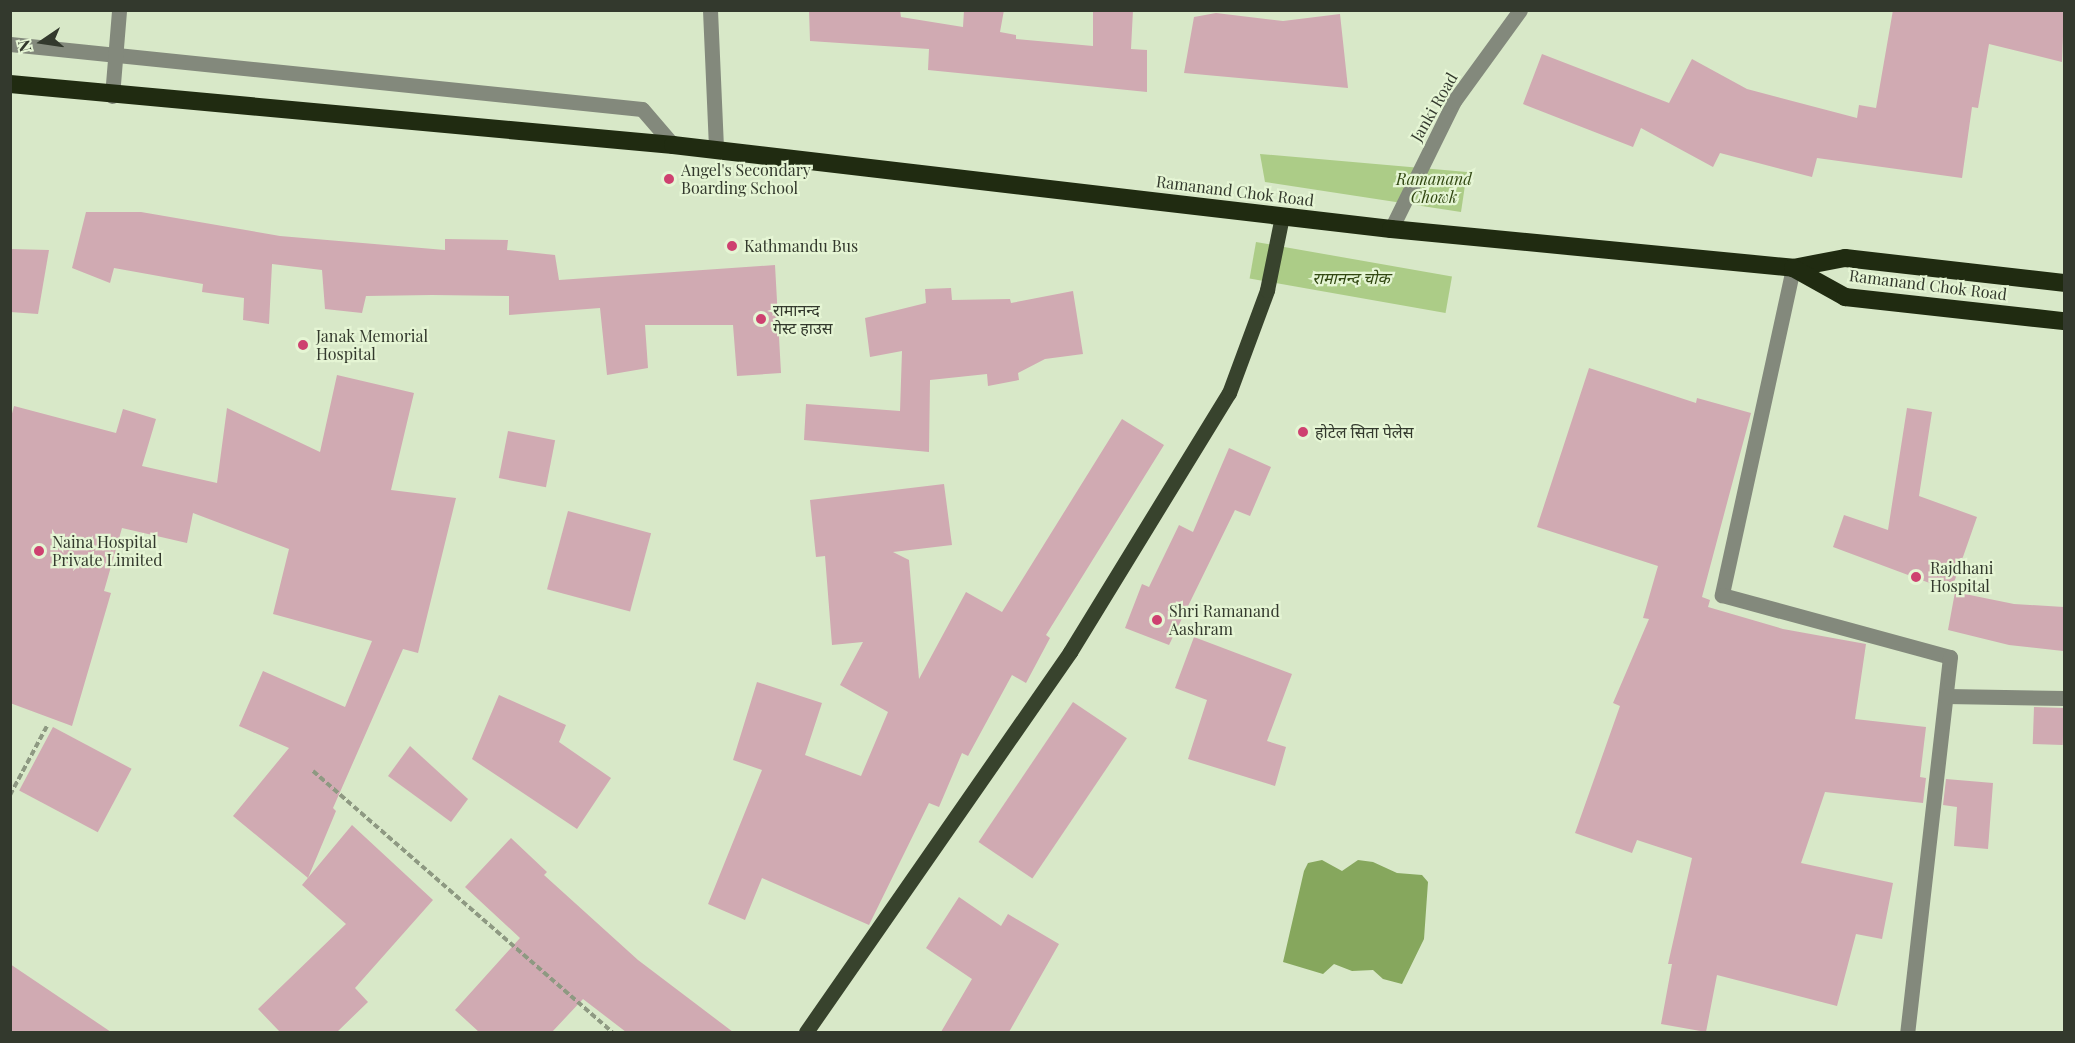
<!DOCTYPE html>
<meta charset="utf-8">
<style>
body{margin:0}
#map{position:relative;width:2075px;height:1043px;overflow:hidden;background:#d8e8c8;font-family:"Playfair Display","Noto Sans Devanagari",serif}
div>[style]{position:absolute}
.green>*{inset:0;background:#accc87;transform-origin:0 0}
.water>*{inset:0;background:#86a75d}
.building>*{inset:0;background:#d0aab2;transform-origin:0 0}
.path>*{height:4px;margin-top:-2px;transform-origin:0;background:repeating-linear-gradient(90deg,#8e9982 0 6px,transparent 0 9px)}
.minor>*{height:15px;margin:-7.5px;padding:0 7.5px;transform-origin:7.5px;border-radius:7.5px;background:#83897c}
.major>*{height:15px;margin:-7.5px;padding:0 7.5px;transform-origin:7.5px;border-radius:7.5px;background:#38432d}
.highway>*{height:18px;margin:-9px;padding:0 9px;transform-origin:9px;border-radius:9px;background:#202b11}
.dots>*{width:16px;height:16px;translate:-50% -50%;box-sizing:border-box;border:3px solid #e5f5d4;border-radius:50%}
span{translate:-50% -50%;white-space:nowrap;text-align:center;line-height:1.15;-webkit-text-stroke:4.5px #e5f5d4;paint-order:stroke}
.street-label{font-size:16px;color:#33392d}
.poi-label{font-size:16px;color:#33392d}
.left{translate:0 -50%;text-align:left}
.park-label{font-size:16px;color:#314711;font-style:italic}
.frame{position:absolute;inset:0;border:12px solid #33392d;pointer-events:none}
.north{position:absolute;left:12px;top:12px;width:60px;height:60px;-webkit-text-stroke:4px #e5f5d4;paint-order:stroke;rotate:257deg;font-size:16px;font-weight:700;line-height:24px;text-align:center;color:#33392d}
.north::after{content:'';display:block;margin:auto;width:21px;height:27px;background:#33392d;clip-path:polygon(50% 0,100% 100%,50% 72%,0 100%)}
</style>
<div id="map">
<div class="green">
<i style="clip-path:polygon(1260px 154px,1467px 172px,1461px 212px,1265px 182px)"></i>
<i style="left:1256px;top:242px;width:199px;height:37px;rotate:10deg"></i>
</div>
<div class="water">
<i style="clip-path:polygon(1322px 860px,1342px 871px,1358px 860px,1373px 862px,1397px 873px,1422px 875px,1428px 882px,1424px 939px,1402px 984px,1383px 979px,1373px 970px,1352px 971px,1334px 964px,1323px 974px,1283px 962px,1304px 871px,1308px 863px)"></i>
</div>
<div class="building">
<i style="clip-path:polygon(809px 10px,900px 10px,901px 17px,963px 27px,964px 10px,1004px 10px,1000px 32px,1016px 35px,1016px 39px,1093px 46px,1093px 10px,1133px 10px,1131px 49px,1147px 50px,1147px 92px,928px 70px,929px 49px,810px 41px)"></i>
<i style="clip-path:polygon(1893px 10px,2064px 10px,2062px 62px,1989px 44px,1978px 108px,1972px 107px,1962px 178px,1817px 158px,1812px 177px,1720px 153px,1713px 167px,1641px 128px,1633px 147px,1523px 104px,1542px 54px,1669px 103px,1692px 59px,1747px 89px,1857px 118px,1859px 105px,1876px 108px)"></i>
<i style="clip-path:polygon(1216px 13px,1283px 21px,1340px 14px,1348px 88px,1184px 73px,1194px 17px)"></i>
<i style="clip-path:polygon(86px 212px,141px 212px,280px 236px,445px 250px,445px 239px,508px 240px,507px 250px,555px 255px,559px 280px,775px 265px,781px 373px,737px 376px,733px 325px,645px 325px,648px 368px,607px 375px,600px 308px,509px 315px,509px 296px,432px 295px,366px 296px,362px 313px,325px 309px,322px 270px,272px 264px,269px 324px,243px 320px,244px 298px,202px 292px,203px 284px,114px 268px,110px 283px,72px 268px)"></i>
<i style="clip-path:polygon(10px 249px,49px 250px,38px 314px,10px 312px)"></i>
<i style="clip-path:polygon(951px 288px,952px 300px,1010px 299px,1011px 303px,1073px 291px,1083px 354px,1045px 359px,1018px 373px,1019px 380px,988px 386px,987px 374px,930px 380px,929px 452px,804px 440px,806px 404px,900px 411px,902px 351px,870px 357px,865px 318px,926px 303px,925px 289px)"></i>
<i style="clip-path:polygon(1589px 368px,1696px 403px,1697px 398px,1751px 413px,1702px 597px,1710px 600px,1708px 607px,1783px 629px,1866px 644px,1855px 719px,1926px 727px,1920px 777px,1926px 778px,1923px 803px,1825px 792px,1801px 863px,1893px 883px,1882px 939px,1856px 934px,1837px 1006px,1717px 975px,1706px 1032px,1661px 1024px,1672px 964px,1668px 964px,1692px 858px,1637px 840px,1632px 853px,1575px 833px,1620px 706px,1613px 703px,1649px 619px,1643px 618px,1658px 566px,1537px 527px)"></i>
<i style="clip-path:polygon(337px 375px,414px 393px,391px 490px,456px 498px,418px 653px,403px 649px,333px 808px,336px 811px,308px 878px,233px 816px,289px 748px,239px 726px,263px 671px,345px 707px,372px 641px,273px 614px,289px 549px,193px 513px,187px 543px,122px 528px,104px 591px,111px 593px,72px 726px,10px 703px,10px 421px,14px 406px,116px 433px,123px 409px,156px 419px,142px 466px,217px 483px,227px 408px,320px 452px)"></i>
<i style="clip-path:polygon(1907px 408px,1932px 412px,1919px 496px,1977px 517px,1951px 591px,1833px 547px,1844px 515px,1888px 530px)"></i>
<i style="clip-path:polygon(1122px 419px,1164px 445px,1046px 635px,1050px 638px,1026px 683px,1012px 675px,968px 756px,962px 753px,939px 807px,929px 803px,869px 925px,762px 878px,745px 920px,708px 904px,762px 770px,733px 760px,757px 682px,822px 703px,805px 755px,861px 776px,888px 712px,840px 685px,863px 642px,832px 645px,825px 556px,816px 557px,810px 500px,944px 484px,952px 545px,893px 552px,909px 560px,919px 679px,966px 592px,1002px 612px)"></i>
<i style="left:508px;top:431px;width:48px;height:48px;rotate:11deg"></i>
<i style="clip-path:polygon(1229px 448px,1271px 467px,1250px 516px,1235px 510px,1169px 645px,1125px 628px,1142px 584px,1149px 587px,1179px 525px,1193px 532px)"></i>
<i style="left:568px;top:511px;width:86px;height:81px;rotate:15deg"></i>
<i style="clip-path:polygon(1955px 592px,2014px 604px,2064px 607px,2063px 651px,2009px 645px,1948px 630px)"></i>
<i style="clip-path:polygon(1194px 637px,1292px 674px,1267px 741px,1286px 747px,1275px 786px,1188px 759px,1207px 700px,1175px 688px)"></i>
<i style="clip-path:polygon(499px 695px,566px 725px,559px 742px,611px 778px,577px 829px,472px 759px)"></i>
<i style="left:1073px;top:702px;width:65px;height:169px;rotate:34deg"></i>
<i style="left:2034px;top:707px;width:30px;height:37px;rotate:2deg"></i>
<i style="left:53px;top:727px;width:89px;height:72px;rotate:28deg"></i>
<i style="clip-path:polygon(410px 746px,468px 799px,451px 822px,388px 776px)"></i>
<i style="clip-path:polygon(1946px 779px,1993px 783px,1988px 849px,1954px 846px,1957px 807px,1943px 805px)"></i>
<i style="clip-path:polygon(352px 825px,433px 900px,355px 988px,368px 1002px,337px 1032px,280px 1032px,258px 1009px,346px 924px,302px 885px)"></i>
<i style="clip-path:polygon(511px 838px,547px 872px,544px 875px,638px 960px,733px 1032px,626px 1032px,583px 999px,552px 1032px,479px 1032px,455px 1010px,520px 938px,465px 887px)"></i>
<i style="clip-path:polygon(959px 897px,1001px 926px,1008px 914px,1059px 944px,1009px 1032px,941px 1032px,972px 979px,926px 948px)"></i>
<i style="clip-path:polygon(10px 964px,111px 1032px,10px 1032px)"></i>
</div>
<div class="path">
<i style="left:313px;top:771px;width:397px;rotate:41.1deg"></i>
<i style="left:10px;top:795px;width:78px;rotate:-61.8deg"></i>
</div>
<div class="minor">
<i style="left:710px;top:10px;width:140px;rotate:87.5deg"></i>
<i style="left:10px;top:44px;width:635px;rotate:5.87deg"></i>
<i style="left:642px;top:109px;width:48px;rotate:49.3deg"></i>
<i style="left:112px;top:96px;width:86px;rotate:-85.3deg"></i>
<i style="left:1391px;top:229px;width:143px;rotate:-63.8deg"></i>
<i style="left:1454px;top:101px;width:112px;rotate:-54deg"></i>
<i style="left:1793px;top:268px;width:335px;rotate:102.3deg"></i>
<i style="left:1722px;top:595px;width:236px;rotate:15.2deg"></i>
<i style="left:1950px;top:657px;width:377px;rotate:96.5deg"></i>
<i style="left:1946px;top:696px;width:118px;rotate:1deg"></i>
</div>
<div class="major">
<i style="left:806px;top:1032px;width:463px;rotate:-55.2deg"></i>
<i style="left:1070px;top:652px;width:304px;rotate:-58.5deg"></i>
<i style="left:1229px;top:393px;width:110px;rotate:-69.7deg"></i>
<i style="left:1267px;top:290px;width:76px;rotate:-78.5deg"></i>
</div>
<div class="highway">
<i style="left:10px;top:84px;width:666px;rotate:5.26deg"></i>
<i style="left:673px;top:145px;width:723px;rotate:6.67deg"></i>
<i style="left:1391px;top:229px;width:404px;rotate:5.5deg"></i>
<i style="left:1793px;top:268px;width:53px;rotate:-10.9deg"></i>
<i style="left:1845px;top:258px;width:220px;rotate:6.5deg"></i>
<i style="left:1793px;top:268px;width:60px;rotate:29.1deg"></i>
<i style="left:1845px;top:297px;width:220px;rotate:6.3deg"></i>
</div>
<div class="dots">
<i style="left:669px;top:179px;background:#ce4170"></i>
<i style="left:732px;top:246px;background:#ce4170"></i>
<i style="left:761px;top:319px;background:#ce4170"></i>
<i style="left:303px;top:345px;background:#ce4170"></i>
<i style="left:1303px;top:432px;background:#ce4170"></i>
<i style="left:39px;top:551px;background:#ce4170"></i>
<i style="left:1916px;top:577px;background:#ce4170"></i>
<i style="left:1157px;top:620px;background:#ce4170"></i>
</div>
<div class="street-label">
<span style="left:1434px;top:107px;rotate:-60deg">Janki Road</span>
<span style="left:1235px;top:191px;rotate:7deg">Ramanand Chok Road</span>
<span style="left:1928px;top:285px;rotate:7deg">Ramanand Chok Road</span>
</div>
<div class="poi-label">
<span class="left" style="left:681px;top:179px">Angel's Secondary<br>Boarding School</span>
<span class="left" style="left:744px;top:246px">Kathmandu Bus</span>
<span class="left" style="left:773px;top:319px">रामानन्द<br>गेस्ट हाउस</span>
<span class="left" style="left:316px;top:345px">Janak Memorial<br>Hospital</span>
<span class="left" style="left:1315px;top:432px">होटेल सिता पेलेस</span>
<span class="left" style="left:52px;top:551px">Naina Hospital<br>Private Limited</span>
<span class="left" style="left:1930px;top:577px">Rajdhani<br>Hospital</span>
<span class="left" style="left:1169px;top:620px">Shri Ramanand<br>Aashram</span>
</div>
<div class="park-label">
<span style="left:1434px;top:188px">Ramanand<br>Chowk</span>
<span style="left:1351px;top:278px">रामानन्द चोक</span>
</div>
<div class="frame"></div>
<div class="north">N</div>
</div>
